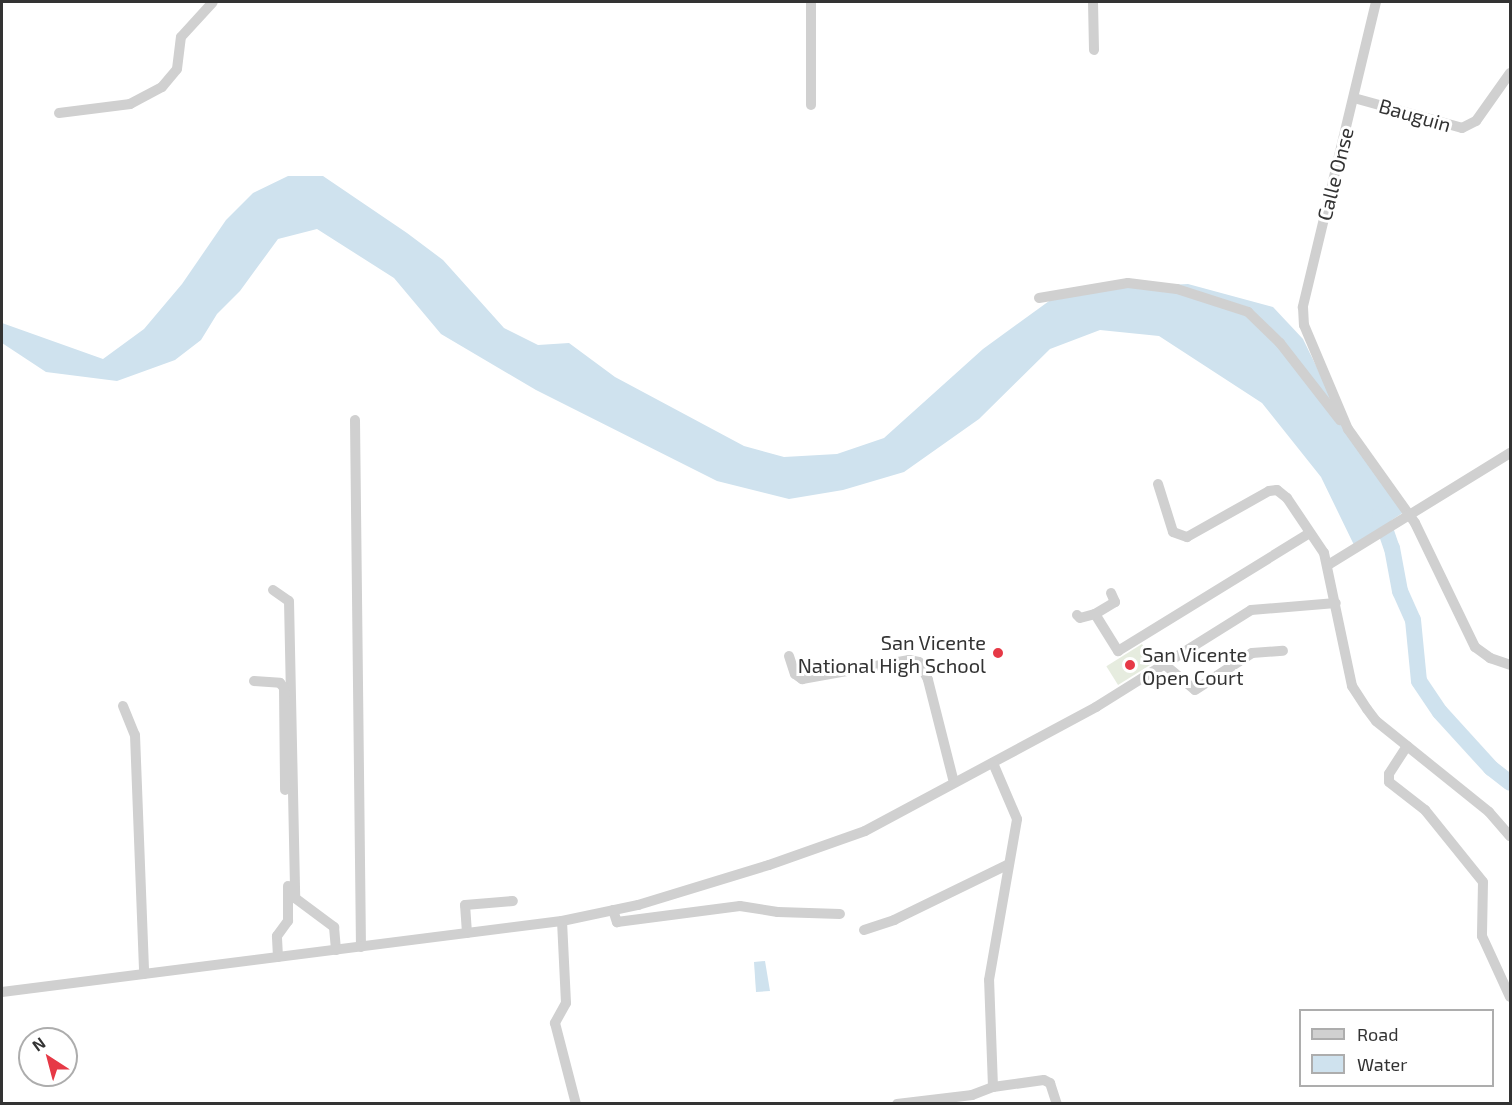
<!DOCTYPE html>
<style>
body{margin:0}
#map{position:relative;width:1512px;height:1105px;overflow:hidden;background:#fff;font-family:"Exo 2",sans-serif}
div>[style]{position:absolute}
.green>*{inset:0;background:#e6ecdf;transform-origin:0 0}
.water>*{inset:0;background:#cfe2ee}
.river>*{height:16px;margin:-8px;padding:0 8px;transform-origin:8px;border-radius:8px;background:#cfe2ee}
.minor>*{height:10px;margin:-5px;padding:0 5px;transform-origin:5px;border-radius:5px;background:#d0d0d0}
.dots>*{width:16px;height:16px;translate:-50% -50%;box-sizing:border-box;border:3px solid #fff;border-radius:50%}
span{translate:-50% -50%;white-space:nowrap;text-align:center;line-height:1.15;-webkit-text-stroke:6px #fff;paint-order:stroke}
.street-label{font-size:20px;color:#333}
.poi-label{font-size:20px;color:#333}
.right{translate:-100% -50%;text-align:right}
.left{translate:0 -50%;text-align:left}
.frame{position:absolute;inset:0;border:3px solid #333;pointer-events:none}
.legend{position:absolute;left:1299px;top:1009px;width:195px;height:78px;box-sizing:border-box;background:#fff;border:2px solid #adadad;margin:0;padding:8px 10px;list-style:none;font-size:18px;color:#333}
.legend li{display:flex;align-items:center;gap:12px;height:30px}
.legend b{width:30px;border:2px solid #adadad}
.north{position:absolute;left:18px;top:1027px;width:60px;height:60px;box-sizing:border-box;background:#fff;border:2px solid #adadad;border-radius:50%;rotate:324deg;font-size:16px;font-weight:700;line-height:24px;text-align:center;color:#333}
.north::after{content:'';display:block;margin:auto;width:21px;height:27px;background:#e63946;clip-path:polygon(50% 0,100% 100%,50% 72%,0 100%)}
</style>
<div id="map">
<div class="green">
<i style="left:1142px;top:644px;width:22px;height:42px;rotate:58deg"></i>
</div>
<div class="water">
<i style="clip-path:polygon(288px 176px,323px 176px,407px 233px,443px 260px,504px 328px,538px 345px,569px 343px,615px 377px,744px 446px,784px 457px,837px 454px,884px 438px,983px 349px,1056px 296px,1107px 288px,1188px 284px,1273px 307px,1303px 339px,1324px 382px,1404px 512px,1354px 545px,1321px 477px,1262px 403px,1159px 336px,1100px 330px,1050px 349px,979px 419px,904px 472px,843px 490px,789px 499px,717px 481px,536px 390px,441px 334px,394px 278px,317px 229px,278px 239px,240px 291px,217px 314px,201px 340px,175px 360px,117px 381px,46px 372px,2px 343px,2px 323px,103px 359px,144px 329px,182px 284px,226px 220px,253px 193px)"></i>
<i style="clip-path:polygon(765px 961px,770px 991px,756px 992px,754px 962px)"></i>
</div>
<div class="river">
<i style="left:1380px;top:514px;width:36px;rotate:71deg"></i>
<i style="left:1392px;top:548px;width:44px;rotate:79.5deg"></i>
<i style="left:1400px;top:591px;width:32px;rotate:66deg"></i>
<i style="left:1413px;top:620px;width:61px;rotate:84.4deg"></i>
<i style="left:1419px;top:681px;width:37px;rotate:56deg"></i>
<i style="left:1440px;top:712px;width:76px;rotate:47.7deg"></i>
<i style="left:1491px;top:768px;width:24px;rotate:38deg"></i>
</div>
<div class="minor">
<i style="left:1093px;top:2px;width:48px;rotate:88.8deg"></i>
<i style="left:1376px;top:2px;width:314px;rotate:103.5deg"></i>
<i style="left:1303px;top:307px;width:18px;rotate:87deg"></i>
<i style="left:1304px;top:325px;width:113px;rotate:67.1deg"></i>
<i style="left:1348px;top:429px;width:115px;rotate:54.5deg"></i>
<i style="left:1415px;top:523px;width:138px;rotate:64.2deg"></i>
<i style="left:1475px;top:647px;width:19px;rotate:36deg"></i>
<i style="left:1490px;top:658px;width:21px;rotate:19deg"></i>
<i style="left:1354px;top:98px;width:112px;rotate:15.5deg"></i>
<i style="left:1462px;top:128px;width:16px;rotate:-27deg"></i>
<i style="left:1476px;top:121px;width:59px;rotate:-54.7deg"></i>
<i style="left:811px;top:105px;width:103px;rotate:-90deg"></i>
<i style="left:59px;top:113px;width:72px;rotate:-7.2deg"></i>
<i style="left:130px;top:104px;width:36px;rotate:-28deg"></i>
<i style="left:162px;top:87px;width:23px;rotate:-50deg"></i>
<i style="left:177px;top:69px;width:32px;rotate:-83deg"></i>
<i style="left:181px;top:37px;width:47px;rotate:-47.6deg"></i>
<i style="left:1039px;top:298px;width:90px;rotate:-9.6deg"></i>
<i style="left:1128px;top:283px;width:49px;rotate:7deg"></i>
<i style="left:1177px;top:289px;width:75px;rotate:17.9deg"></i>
<i style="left:1248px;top:312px;width:45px;rotate:44.1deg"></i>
<i style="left:1280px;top:343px;width:98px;rotate:52.1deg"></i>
<i style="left:355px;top:420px;width:527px;rotate:89.35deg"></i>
<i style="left:1158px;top:484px;width:50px;rotate:72.6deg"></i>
<i style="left:1173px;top:532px;width:15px;rotate:20deg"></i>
<i style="left:1187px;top:537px;width:94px;rotate:-29.3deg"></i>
<i style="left:1269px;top:491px;width:8px;rotate:-7deg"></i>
<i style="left:1277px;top:490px;width:13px;rotate:39deg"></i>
<i style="left:1287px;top:498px;width:66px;rotate:56.1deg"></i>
<i style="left:1324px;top:553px;width:136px;rotate:78.1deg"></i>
<i style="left:1352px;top:686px;width:27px;rotate:57deg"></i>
<i style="left:1367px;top:709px;width:15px;rotate:53deg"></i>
<i style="left:1376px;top:721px;width:145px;rotate:38.8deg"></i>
<i style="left:1489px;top:812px;width:32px;rotate:49deg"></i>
<i style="left:1328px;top:565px;width:214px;rotate:-31.6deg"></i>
<i style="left:273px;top:590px;width:19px;rotate:35deg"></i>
<i style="left:289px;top:601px;width:297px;rotate:88.8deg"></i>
<i style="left:295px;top:898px;width:49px;rotate:36.6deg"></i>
<i style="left:334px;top:927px;width:23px;rotate:85deg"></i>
<i style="left:1111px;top:593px;width:10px;rotate:66deg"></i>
<i style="left:1115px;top:602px;width:23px;rotate:149deg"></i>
<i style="left:1095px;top:614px;width:44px;rotate:58.1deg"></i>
<i style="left:1118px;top:651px;width:225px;rotate:-31.6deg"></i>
<i style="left:1077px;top:615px;width:4px;rotate:45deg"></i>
<i style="left:1080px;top:618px;width:16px;rotate:-15deg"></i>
<i style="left:789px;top:656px;width:19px;rotate:72deg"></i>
<i style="left:795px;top:674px;width:9px;rotate:36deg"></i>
<i style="left:802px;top:679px;width:109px;rotate:-10.1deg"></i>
<i style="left:909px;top:660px;width:10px;rotate:11deg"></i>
<i style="left:919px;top:662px;width:20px;rotate:63deg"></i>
<i style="left:928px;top:680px;width:106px;rotate:75.8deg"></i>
<i style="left:1164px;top:664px;width:40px;rotate:40deg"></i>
<i style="left:1195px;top:690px;width:68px;rotate:-33deg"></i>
<i style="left:1252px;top:653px;width:31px;rotate:-4deg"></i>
<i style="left:254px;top:681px;width:26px;rotate:4deg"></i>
<i style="left:280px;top:683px;width:6px;rotate:51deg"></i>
<i style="left:284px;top:688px;width:102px;rotate:89.4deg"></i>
<i style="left:123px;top:706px;width:31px;rotate:68deg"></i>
<i style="left:135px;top:735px;width:239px;rotate:87.8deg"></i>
<i style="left:1407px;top:746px;width:33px;rotate:123deg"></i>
<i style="left:1389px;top:774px;width:8px;rotate:90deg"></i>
<i style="left:1389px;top:782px;width:46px;rotate:37.9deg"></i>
<i style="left:1425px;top:810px;width:92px;rotate:51.1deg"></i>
<i style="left:1483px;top:882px;width:54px;rotate:91.1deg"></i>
<i style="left:1482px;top:936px;width:67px;rotate:65.3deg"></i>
<i style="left:613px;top:910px;width:13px;rotate:72deg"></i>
<i style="left:617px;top:922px;width:124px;rotate:-7.4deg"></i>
<i style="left:740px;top:906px;width:38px;rotate:9deg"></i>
<i style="left:778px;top:912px;width:62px;rotate:1.8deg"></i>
<i style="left:562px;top:921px;width:82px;rotate:87.2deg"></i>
<i style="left:566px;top:1003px;width:23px;rotate:119deg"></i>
<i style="left:555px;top:1023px;width:84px;rotate:75.5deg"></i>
<i style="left:864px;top:930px;width:32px;rotate:-18deg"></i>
<i style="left:894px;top:920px;width:128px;rotate:-26deg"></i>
<i style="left:467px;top:933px;width:28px;rotate:-94deg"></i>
<i style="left:465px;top:905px;width:48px;rotate:-4.8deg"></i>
<i style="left:278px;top:957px;width:21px;rotate:-93deg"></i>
<i style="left:277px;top:936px;width:19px;rotate:-54deg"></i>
<i style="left:288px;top:921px;width:35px;rotate:-90deg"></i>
<i style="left:2px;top:992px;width:564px;rotate:-7.23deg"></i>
<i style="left:562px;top:921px;width:78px;rotate:-11.9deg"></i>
<i style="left:638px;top:905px;width:137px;rotate:-17deg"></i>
<i style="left:769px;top:865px;width:102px;rotate:-19.5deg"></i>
<i style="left:865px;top:831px;width:262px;rotate:-28.2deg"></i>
<i style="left:1096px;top:707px;width:183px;rotate:-32deg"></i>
<i style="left:1251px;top:610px;width:85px;rotate:-4.7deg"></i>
<i style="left:993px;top:1087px;width:51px;rotate:-7.8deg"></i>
<i style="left:1044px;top:1080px;width:7px;rotate:27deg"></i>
<i style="left:1050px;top:1083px;width:22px;rotate:72deg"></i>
<i style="left:897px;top:1104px;width:76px;rotate:-6.8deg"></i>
<i style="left:972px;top:1095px;width:22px;rotate:-21deg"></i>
<i style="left:993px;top:1087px;width:107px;rotate:-92.1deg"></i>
<i style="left:989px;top:980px;width:163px;rotate:-80.1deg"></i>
<i style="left:1017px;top:819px;width:61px;rotate:-113.2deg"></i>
</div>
<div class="dots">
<i style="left:998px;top:653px;background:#e63946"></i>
<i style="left:1130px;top:665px;background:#e63946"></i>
</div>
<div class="street-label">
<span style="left:1415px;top:115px;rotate:16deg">Bauguin</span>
<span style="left:1335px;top:174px;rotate:-76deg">Calle Onse</span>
</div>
<div class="poi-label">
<span class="right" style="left:986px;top:654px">San Vicente<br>National High School</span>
<span class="left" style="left:1142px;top:666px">San Vicente<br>Open Court</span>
</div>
<div class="frame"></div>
<ul class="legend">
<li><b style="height:8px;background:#d0d0d0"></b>Road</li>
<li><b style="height:16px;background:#cfe2ee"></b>Water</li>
</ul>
<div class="north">N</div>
</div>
